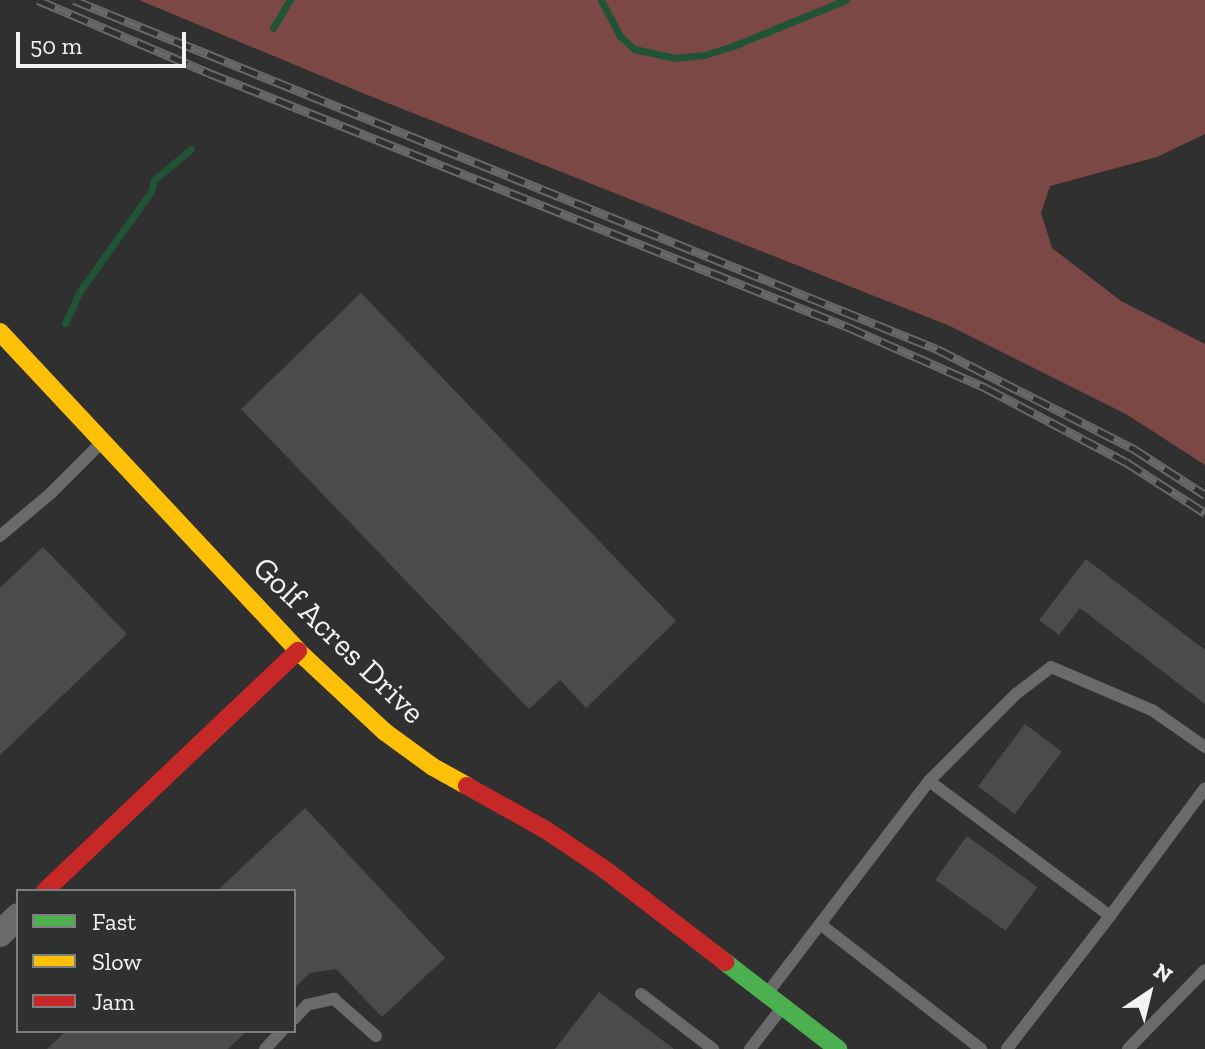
<!DOCTYPE html>
<style>
body{margin:0}
#map{position:relative;width:1205px;height:1049px;overflow:hidden;background:#303030;font-family:"Zilla Slab",serif}
div>[style]{position:absolute}
.forest>*{inset:0;background:#7b4845}
.stream>*{height:7px;margin:-3.5px;padding:0 3.5px;transform-origin:3.5px;border-radius:3.5px;background:#215437}
.building>*{inset:0;background:#4a4b4a;transform-origin:0 0}
.lane>*{height:12px;margin:-6px;padding:0 6px;transform-origin:6px;border-radius:6px;background:#6a6a6a}
.street>*{height:26px;margin:-13px;padding:0 13px;transform-origin:13px;border-radius:13px;background:#6a6a6a}
.fast>*{height:18px;margin:-9px;padding:0 9px;transform-origin:9px;border-radius:9px;background:#4caf50}
.slow>*{height:18px;margin:-9px;padding:0 9px;transform-origin:9px;border-radius:9px;background:#ffc107}
.jam>*{height:18px;margin:-9px;padding:0 9px;transform-origin:9px;border-radius:9px;background:#c62828}
.rail>*{height:9px;margin-top:-4.5px;transform-origin:0;background:repeating-linear-gradient(90deg,#2f3130 0 18px,#686867 0 36px);box-sizing:border-box;border-block:2px solid #686867}
span{translate:-50% -50%;white-space:nowrap;text-align:center;line-height:1.15;-webkit-text-stroke:6px #2f3130;paint-order:stroke}
.street-label{font-size:32px;color:#f2f4f3}
.legend{position:absolute;left:16px;top:889px;width:280px;height:144px;box-sizing:border-box;background:#2f3130;border:2px solid #7d7f7e;margin:0;padding:10px 14px;list-style:none;font-size:24px;color:#f2f4f3}
.legend li{display:flex;align-items:center;gap:16px;height:40px}
.legend b{width:40px;border:2px solid #7d7f7e}
.north{position:absolute;left:1109px;top:953px;width:80px;height:80px;-webkit-text-stroke:6px #2f3130;paint-order:stroke;rotate:35deg;font-size:22px;font-weight:700;line-height:32px;text-align:center;color:#f2f4f3}
.north::after{content:'';display:block;margin:auto;width:28px;height:36px;background:#f2f4f3;clip-path:polygon(50% 0,100% 100%,50% 72%,0 100%)}
.scale{position:absolute;left:16px;top:32px;width:170px;height:36px;box-sizing:border-box;border:4px solid #f2f4f3;border-top:0;padding-left:10px;font-size:24px;line-height:28px;white-space:nowrap;color:#f2f4f3;-webkit-text-stroke:6px #2f3130;paint-order:stroke}
</style>
<div id="map">
<div class="forest">
<i style="clip-path:polygon(139px 0,1205px 0,1205px 134px,1157px 157px,1050px 186px,1041px 213px,1052px 248px,1121px 301px,1205px 344px,1205px 465px,1126px 414px,950px 326px,360px 92px)"></i>
</div>
<div class="stream">
<i style="left:601px;top:0;width:41px;rotate:62.2deg"></i>
<i style="left:620px;top:36px;width:19px;rotate:43deg"></i>
<i style="left:634px;top:49px;width:42px;rotate:12.4deg"></i>
<i style="left:675px;top:58px;width:29px;rotate:-6deg"></i>
<i style="left:704px;top:55px;width:30px;rotate:-17deg"></i>
<i style="left:733px;top:46px;width:122px;rotate:-22.2deg"></i>
<i style="left:273px;top:28px;width:33px;rotate:-59deg"></i>
<i style="left:65px;top:323px;width:35px;rotate:-65deg"></i>
<i style="left:80px;top:291px;width:122px;rotate:-54.4deg"></i>
<i style="left:151px;top:192px;width:12px;rotate:-76deg"></i>
<i style="left:154px;top:180px;width:48px;rotate:-40deg"></i>
</div>
<div class="building">
<i style="clip-path:polygon(361px 293px,676px 621px,586px 708px,560px 680px,529px 709px,241px 409px)"></i>
<i style="clip-path:polygon(43px 547px,127px 634px,0 755px,0 588px)"></i>
<i style="clip-path:polygon(1086px 559px,1205px 650px,1205px 704px,1080px 608px,1059px 635px,1039px 620px)"></i>
<i style="left:1025px;top:724px;width:46px;height:78px;rotate:37deg"></i>
<i style="clip-path:polygon(305px 808px,445px 958px,382px 1017px,336px 969px,310px 973px,294px 988px,294px 891px,217px 891px)"></i>
<i style="left:967px;top:836px;width:87px;height:54px;rotate:36deg"></i>
<i style="clip-path:polygon(599px 992px,674px 1049px,555px 1049px)"></i>
<i style="clip-path:polygon(66px 1031px,247px 1031px,228px 1049px,47px 1049px)"></i>
</div>
<div class="lane">
<i style="left:0;top:536px;width:67px;rotate:-40.1deg"></i>
<i style="left:51px;top:493px;width:69px;rotate:-45deg"></i>
<i style="left:929px;top:781px;width:123px;rotate:-45deg"></i>
<i style="left:1016px;top:694px;width:44px;rotate:-37.6deg"></i>
<i style="left:1051px;top:667px;width:110px;rotate:23.1deg"></i>
<i style="left:1152px;top:710px;width:65px;rotate:34.9deg"></i>
<i style="left:1110px;top:916px;width:159px;rotate:-53.4deg"></i>
<i style="left:820px;top:924px;width:204px;rotate:37.8deg"></i>
<i style="left:769px;top:991px;width:264px;rotate:-52.7deg"></i>
<i style="left:929px;top:781px;width:226px;rotate:36.7deg"></i>
<i style="left:1110px;top:916px;width:168px;rotate:127.8deg"></i>
<i style="left:641px;top:994px;width:91px;rotate:37.4deg"></i>
<i style="left:294px;top:1019px;width:19px;rotate:-47deg"></i>
<i style="left:307px;top:1005px;width:28px;rotate:-13deg"></i>
<i style="left:334px;top:999px;width:56px;rotate:41.4deg"></i>
<i style="left:265px;top:1049px;width:25px;rotate:-47deg"></i>
<i style="left:750px;top:1049px;width:51px;rotate:-52.2deg"></i>
<i style="left:1128px;top:1049px;width:110px;rotate:-45.7deg"></i>
</div>
<div class="street">
<i style="left:0;top:934px;width:25px;rotate:-45deg"></i>
</div>
<div class="fast">
<i style="left:725px;top:962px;width:143px;rotate:37.6deg"></i>
</div>
<div class="slow">
<i style="left:0;top:332px;width:437px;rotate:46.9deg"></i>
<i style="left:298px;top:651px;width:119px;rotate:43deg"></i>
<i style="left:385px;top:732px;width:59px;rotate:36.1deg"></i>
<i style="left:433px;top:767px;width:39px;rotate:29deg"></i>
</div>
<div class="jam">
<i style="left:467px;top:786px;width:90px;rotate:29.1deg"></i>
<i style="left:546px;top:830px;width:70px;rotate:33.9deg"></i>
<i style="left:604px;top:869px;width:153px;rotate:37.5deg"></i>
<i style="left:45px;top:891px;width:349px;rotate:-43.5deg"></i>
</div>
<div class="rail">
<i style="left:38px;top:0;width:186px;rotate:23.1deg"></i>
<i style="left:209px;top:73px;width:688px;rotate:21.68deg"></i>
<i style="left:848px;top:327px;width:151px;rotate:23.8deg"></i>
<i style="left:986px;top:388px;width:158px;rotate:27.9deg"></i>
<i style="left:1126px;top:462px;width:94px;rotate:32.8deg"></i>
<i style="left:74px;top:0;width:931px;rotate:22.02deg"></i>
<i style="left:937px;top:349px;width:221px;rotate:26.9deg"></i>
<i style="left:1134px;top:449px;width:85px;rotate:32.9deg"></i>
</div>
<div class="street-label">
<span style="left:339px;top:640px;rotate:44deg">Golf Acres Drive</span>
</div>
<ul class="legend">
<li><b style="height:10px;background:#4caf50"></b>Fast</li>
<li><b style="height:10px;background:#ffc107"></b>Slow</li>
<li><b style="height:10px;background:#c62828"></b>Jam</li>
</ul>
<div class="north">N</div>
<div class="scale">50 m</div>
</div>
